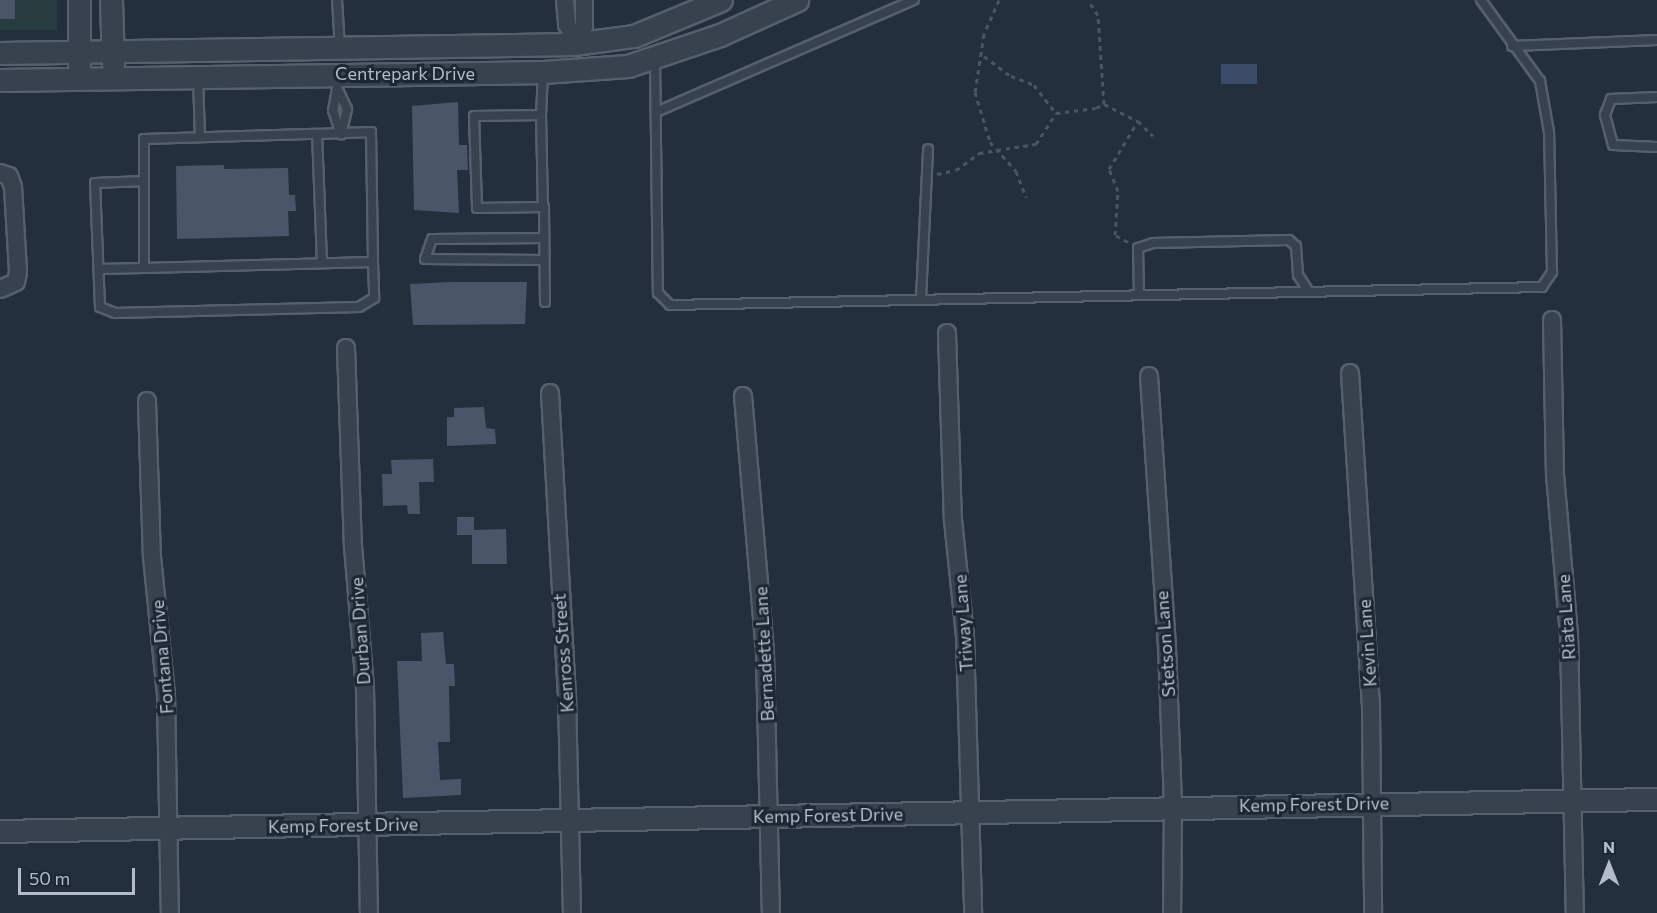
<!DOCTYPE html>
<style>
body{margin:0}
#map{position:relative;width:1657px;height:913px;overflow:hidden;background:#242f3e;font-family:Commissioner,sans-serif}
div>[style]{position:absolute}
.green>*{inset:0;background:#263c3f;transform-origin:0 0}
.water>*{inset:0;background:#3a4c67;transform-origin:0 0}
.building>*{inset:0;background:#4a5667;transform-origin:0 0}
.path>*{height:3px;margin-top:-1.5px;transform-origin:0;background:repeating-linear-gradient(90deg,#44595c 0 4.5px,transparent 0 9px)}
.roads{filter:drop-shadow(2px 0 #565f6c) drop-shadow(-2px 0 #565f6c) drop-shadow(0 2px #565f6c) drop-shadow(0 -2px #565f6c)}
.service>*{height:8px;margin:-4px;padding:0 4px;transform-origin:4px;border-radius:4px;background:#38414e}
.minor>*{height:16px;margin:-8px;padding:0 8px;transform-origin:8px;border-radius:8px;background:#38414e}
.tertiary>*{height:21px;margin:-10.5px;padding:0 10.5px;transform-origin:10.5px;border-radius:10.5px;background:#38414e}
span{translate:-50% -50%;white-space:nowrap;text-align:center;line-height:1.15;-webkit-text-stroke:6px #1d2633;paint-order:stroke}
.street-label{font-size:18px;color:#b4bcc9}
.north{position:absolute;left:1579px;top:835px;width:60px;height:60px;-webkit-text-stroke:4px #1d2633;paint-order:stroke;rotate:0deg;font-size:16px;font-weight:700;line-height:24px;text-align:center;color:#b4bcc9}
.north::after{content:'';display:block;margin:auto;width:21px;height:27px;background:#b4bcc9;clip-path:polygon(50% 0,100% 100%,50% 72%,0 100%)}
.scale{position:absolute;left:18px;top:868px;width:117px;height:27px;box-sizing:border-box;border:3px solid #b4bcc9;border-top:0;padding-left:8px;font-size:18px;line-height:21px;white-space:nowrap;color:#b4bcc9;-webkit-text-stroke:4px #1d2633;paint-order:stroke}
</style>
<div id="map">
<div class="green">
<i style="left:0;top:0;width:57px;height:30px"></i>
</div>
<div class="water">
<i style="left:1221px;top:64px;width:36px;height:20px"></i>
</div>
<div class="building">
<i style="left:0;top:0;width:15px;height:19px"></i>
<i style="clip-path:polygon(458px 102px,459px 145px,467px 145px,468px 170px,457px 170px,459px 213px,414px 210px,412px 106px)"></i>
<i style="clip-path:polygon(224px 165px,224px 169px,288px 168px,289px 195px,295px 195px,296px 211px,288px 211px,289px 236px,177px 239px,176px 166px)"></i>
<i style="clip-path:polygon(451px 282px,527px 282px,525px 324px,413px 325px,410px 284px)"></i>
<i style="clip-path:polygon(484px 407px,486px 428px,495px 429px,496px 444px,447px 446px,447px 417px,454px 417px,454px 408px)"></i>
<i style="clip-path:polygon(433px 459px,434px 482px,419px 482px,420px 514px,408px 514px,407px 505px,383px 506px,382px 474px,392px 474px,391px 460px)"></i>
<i style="clip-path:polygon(457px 517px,474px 517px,474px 530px,506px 529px,507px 564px,472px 564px,472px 535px,457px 535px)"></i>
<i style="clip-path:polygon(443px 632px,446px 664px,454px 664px,455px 686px,449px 686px,450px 742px,438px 742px,440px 780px,461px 779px,461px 795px,403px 798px,397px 661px,422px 661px,421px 633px)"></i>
</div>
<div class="path">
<i style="left:999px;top:0;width:37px;rotate:114deg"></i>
<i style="left:984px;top:34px;width:59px;rotate:98.8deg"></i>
<i style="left:975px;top:92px;width:52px;rotate:73.3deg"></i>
<i style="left:990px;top:142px;width:39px;rotate:48deg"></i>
<i style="left:1016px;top:171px;width:28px;rotate:69deg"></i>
<i style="left:984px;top:56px;width:34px;rotate:37deg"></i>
<i style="left:1011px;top:76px;width:25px;rotate:21deg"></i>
<i style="left:1034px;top:85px;width:36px;rotate:52deg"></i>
<i style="left:1056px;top:113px;width:40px;rotate:-7.1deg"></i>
<i style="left:1096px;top:108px;width:9px;rotate:-27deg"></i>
<i style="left:1104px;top:104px;width:89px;rotate:-93.9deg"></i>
<i style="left:1098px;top:15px;width:18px;rotate:-124deg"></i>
<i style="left:1104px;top:104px;width:38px;rotate:27deg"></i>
<i style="left:1138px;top:121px;width:21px;rotate:45deg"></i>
<i style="left:937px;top:174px;width:19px;rotate:-12deg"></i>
<i style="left:956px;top:170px;width:29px;rotate:-36deg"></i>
<i style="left:979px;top:153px;width:58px;rotate:-9deg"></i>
<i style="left:1036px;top:144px;width:37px;rotate:-57deg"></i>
<i style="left:1128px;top:242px;width:15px;rotate:-152deg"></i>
<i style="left:1115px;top:235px;width:44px;rotate:-86.1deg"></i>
<i style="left:1118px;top:191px;width:24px;rotate:-112deg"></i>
<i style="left:1109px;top:169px;width:56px;rotate:-58.9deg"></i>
</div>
<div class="roads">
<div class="service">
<i style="left:337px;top:0;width:48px;rotate:86.4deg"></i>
<i style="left:1512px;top:46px;width:145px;rotate:-2.4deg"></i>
<i style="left:655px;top:57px;width:236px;rotate:89.3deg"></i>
<i style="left:658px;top:293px;width:17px;rotate:45deg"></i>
<i style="left:670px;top:305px;width:872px;rotate:-1.18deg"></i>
<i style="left:1542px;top:287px;width:18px;rotate:-56deg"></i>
<i style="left:1552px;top:272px;width:140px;rotate:-91.2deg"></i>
<i style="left:1549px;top:132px;width:52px;rotate:-100deg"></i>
<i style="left:1540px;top:81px;width:100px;rotate:-126.1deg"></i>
<i style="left:543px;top:73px;width:42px;rotate:92.7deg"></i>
<i style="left:541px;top:115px;width:67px;rotate:179.1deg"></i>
<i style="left:474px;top:116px;width:92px;rotate:88.1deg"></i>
<i style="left:477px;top:208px;width:67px;rotate:-0.9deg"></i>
<i style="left:544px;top:207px;width:95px;rotate:89.4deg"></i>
<i style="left:198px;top:77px;width:60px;rotate:88.1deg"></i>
<i style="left:339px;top:77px;width:34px;rotate:100deg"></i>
<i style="left:333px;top:110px;width:25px;rotate:72deg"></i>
<i style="left:339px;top:92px;width:19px;rotate:65deg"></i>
<i style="left:347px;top:109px;width:26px;rotate:103deg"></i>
<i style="left:1657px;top:97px;width:46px;rotate:177.5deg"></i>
<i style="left:1611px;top:99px;width:17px;rotate:111deg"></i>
<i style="left:1605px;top:115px;width:31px;rotate:75deg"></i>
<i style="left:1613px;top:145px;width:44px;rotate:2.6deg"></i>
<i style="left:656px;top:112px;width:281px;rotate:-23.5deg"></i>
<i style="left:541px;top:115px;width:92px;rotate:88.8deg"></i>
<i style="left:144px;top:181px;width:42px;rotate:-90deg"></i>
<i style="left:144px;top:139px;width:173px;rotate:-1.7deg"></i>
<i style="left:544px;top:238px;width:112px;rotate:179.5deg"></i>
<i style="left:432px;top:239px;width:21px;rotate:109deg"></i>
<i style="left:425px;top:259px;width:119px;rotate:0.5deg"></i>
<i style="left:322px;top:263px;width:129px;rotate:-92.2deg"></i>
<i style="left:317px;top:134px;width:54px;rotate:-2.1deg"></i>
<i style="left:371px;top:132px;width:130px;rotate:89.1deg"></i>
<i style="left:373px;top:262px;width:36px;rotate:88deg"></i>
<i style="left:374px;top:298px;width:17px;rotate:149deg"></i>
<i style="left:359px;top:307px;width:244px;rotate:178.6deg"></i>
<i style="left:115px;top:313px;width:16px;rotate:-158deg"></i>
<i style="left:100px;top:307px;width:124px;rotate:-92.3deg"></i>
<i style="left:95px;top:183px;width:49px;rotate:-2.3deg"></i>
<i style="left:144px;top:181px;width:87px;rotate:90deg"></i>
<i style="left:144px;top:268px;width:229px;rotate:-1.5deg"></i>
<i style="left:99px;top:269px;width:45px;rotate:-1.3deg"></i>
<i style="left:1139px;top:295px;width:47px;rotate:-91.2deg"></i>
<i style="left:1138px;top:248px;width:16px;rotate:-18deg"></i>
<i style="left:1153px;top:243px;width:136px;rotate:-1.3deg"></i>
<i style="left:1289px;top:240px;width:9px;rotate:41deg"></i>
<i style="left:1296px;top:246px;width:29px;rotate:86deg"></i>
<i style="left:1298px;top:275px;width:20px;rotate:57deg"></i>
<i style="left:921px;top:299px;width:150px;rotate:-87.3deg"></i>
</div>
<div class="minor">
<i style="left:565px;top:0;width:25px;rotate:85deg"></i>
<i style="left:567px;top:25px;width:14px;rotate:56deg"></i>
<i style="left:574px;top:44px;width:20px;rotate:-60deg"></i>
<i style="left:584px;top:27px;width:27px;rotate:-90deg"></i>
<i style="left:0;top:173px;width:9px;rotate:18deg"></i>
<i style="left:9px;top:176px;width:12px;rotate:70deg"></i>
<i style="left:13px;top:187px;width:85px;rotate:86.6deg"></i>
<i style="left:18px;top:272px;width:10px;rotate:101deg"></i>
<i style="left:16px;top:282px;width:17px;rotate:156deg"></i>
<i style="left:1552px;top:320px;width:155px;rotate:88.9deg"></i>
<i style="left:1555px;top:475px;width:161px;rotate:85deg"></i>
<i style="left:1569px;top:635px;width:278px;rotate:88.8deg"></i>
<i style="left:947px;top:333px;width:187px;rotate:88.2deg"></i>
<i style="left:953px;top:520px;width:118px;rotate:84.1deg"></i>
<i style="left:965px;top:637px;width:276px;rotate:88.3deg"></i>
<i style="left:346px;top:348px;width:198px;rotate:88deg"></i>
<i style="left:353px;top:546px;width:143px;rotate:85.2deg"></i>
<i style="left:365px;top:688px;width:225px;rotate:89deg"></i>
<i style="left:1350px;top:373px;width:337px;rotate:86.4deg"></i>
<i style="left:1371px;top:709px;width:204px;rotate:89.4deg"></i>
<i style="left:1149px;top:376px;width:273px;rotate:86.2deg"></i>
<i style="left:1167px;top:648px;width:159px;rotate:87.8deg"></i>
<i style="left:1173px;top:807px;width:106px;rotate:90.5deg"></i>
<i style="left:550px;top:393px;width:302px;rotate:86.8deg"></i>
<i style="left:567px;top:695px;width:218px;rotate:88.7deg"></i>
<i style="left:743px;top:396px;width:259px;rotate:85.1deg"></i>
<i style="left:765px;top:654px;width:259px;rotate:88.7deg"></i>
<i style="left:147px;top:401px;width:156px;rotate:88.2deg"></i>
<i style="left:152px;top:557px;width:138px;rotate:84.2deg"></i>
<i style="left:166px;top:694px;width:219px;rotate:89deg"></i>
</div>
<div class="tertiary">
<i style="left:79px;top:0;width:65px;rotate:90deg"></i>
<i style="left:111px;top:0;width:65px;rotate:88.2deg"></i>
<i style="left:0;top:53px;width:574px;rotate:-0.9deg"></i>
<i style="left:574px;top:44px;width:61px;rotate:-7.6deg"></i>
<i style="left:634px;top:36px;width:94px;rotate:-22.5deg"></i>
<i style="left:0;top:80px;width:543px;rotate:-0.84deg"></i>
<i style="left:543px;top:72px;width:85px;rotate:-4deg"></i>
<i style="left:628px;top:66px;width:97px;rotate:-18.6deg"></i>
<i style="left:720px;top:35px;width:85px;rotate:-24.4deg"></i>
<i style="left:0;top:831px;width:1657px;rotate:-1.11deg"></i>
</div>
</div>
<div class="street-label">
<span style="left:405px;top:73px">Centrepark Drive</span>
<span style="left:1566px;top:617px;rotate:-94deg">Riata Lane</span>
<span style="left:963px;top:623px;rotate:-94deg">Triway Lane</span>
<span style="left:360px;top:631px;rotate:-94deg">Durban Drive</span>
<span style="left:1367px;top:643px;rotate:-94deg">Kevin Lane</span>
<span style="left:1165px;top:644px;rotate:-94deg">Stetson Lane</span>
<span style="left:563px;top:653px;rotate:-94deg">Kenross Street</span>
<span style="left:764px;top:654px;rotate:-93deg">Bernadette Lane</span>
<span style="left:162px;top:657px;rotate:-95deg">Fontana Drive</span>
<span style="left:1314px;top:804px;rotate:-1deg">Kemp Forest Drive</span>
<span style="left:828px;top:815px;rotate:-1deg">Kemp Forest Drive</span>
<span style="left:343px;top:825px;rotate:-1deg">Kemp Forest Drive</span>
</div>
<div class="north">N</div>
<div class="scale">50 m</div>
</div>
